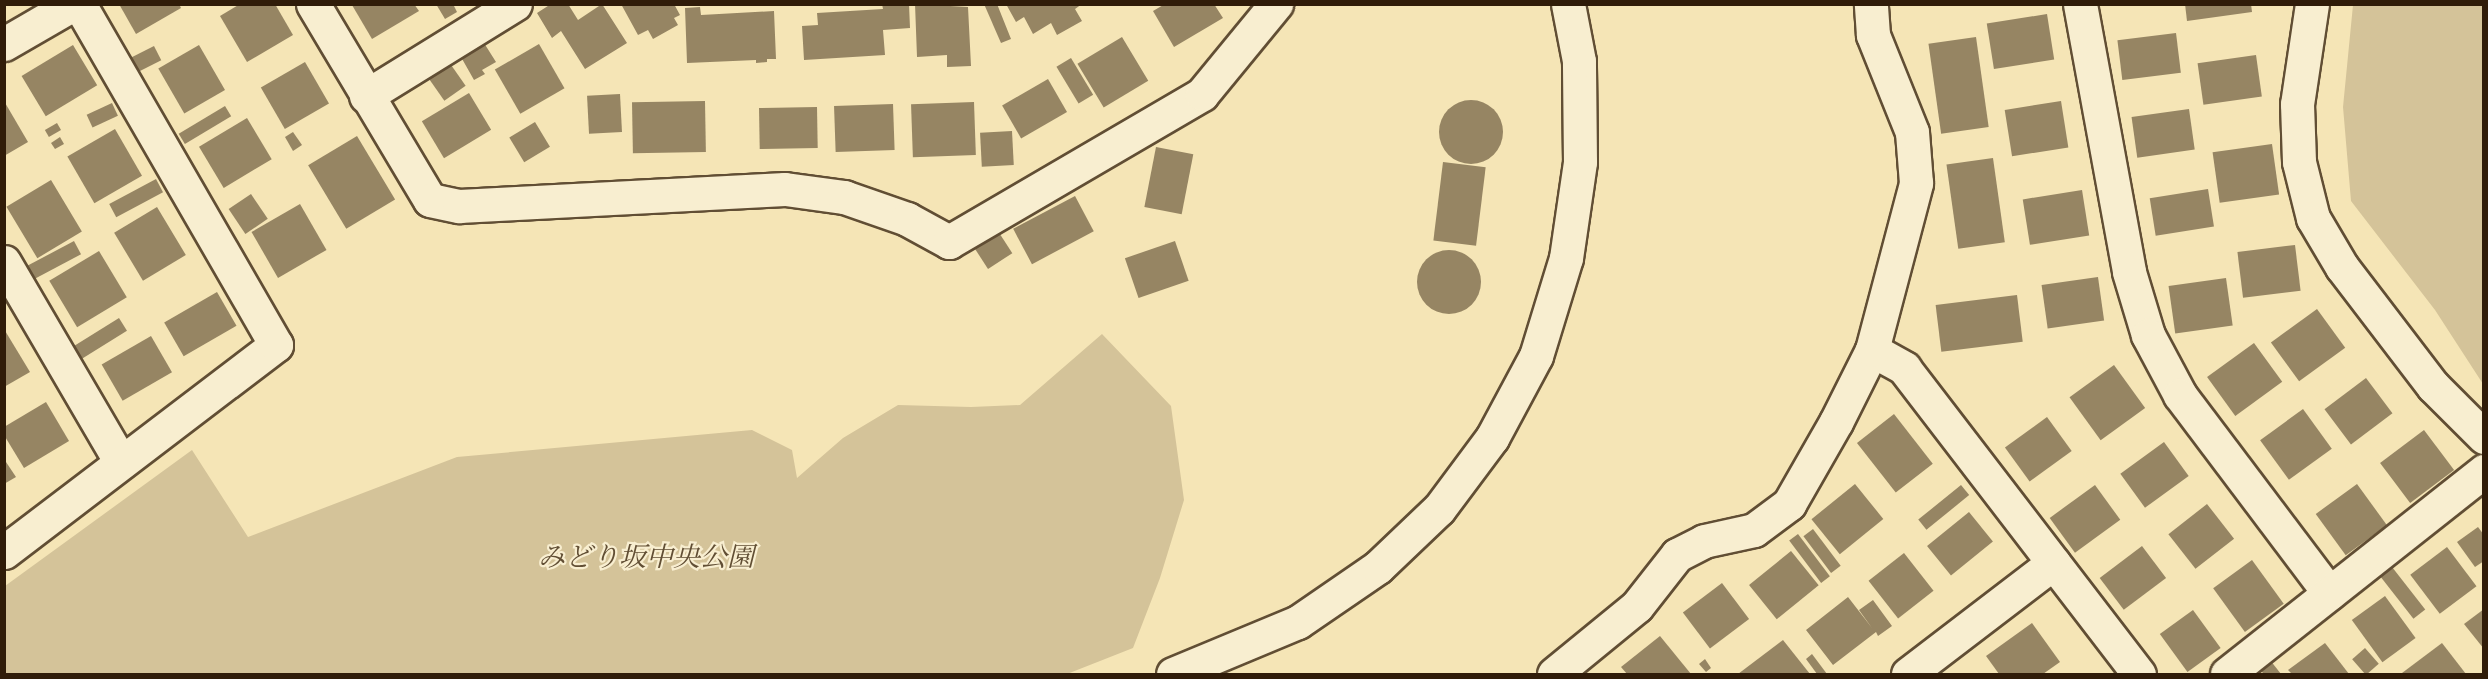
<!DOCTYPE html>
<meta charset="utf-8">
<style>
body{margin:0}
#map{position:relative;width:2488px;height:679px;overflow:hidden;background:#f5e5b6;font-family:"EB Garamond","Noto Serif JP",serif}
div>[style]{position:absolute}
.green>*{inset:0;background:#d4c399}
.building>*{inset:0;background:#968563;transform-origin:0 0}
.round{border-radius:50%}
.roads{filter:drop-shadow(2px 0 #614e34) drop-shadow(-2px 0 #614e34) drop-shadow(0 2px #614e34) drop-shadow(0 -2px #614e34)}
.minor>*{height:33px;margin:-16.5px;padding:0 16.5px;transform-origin:16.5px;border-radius:16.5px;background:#f8eed0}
span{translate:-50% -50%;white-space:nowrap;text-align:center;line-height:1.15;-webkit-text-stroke:4.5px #f8eed0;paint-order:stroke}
.park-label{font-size:27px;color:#614e34;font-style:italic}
.frame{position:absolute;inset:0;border:6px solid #301c09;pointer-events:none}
</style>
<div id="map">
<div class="green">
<i style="clip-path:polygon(2353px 5px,2483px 5px,2483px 384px,2435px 310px,2351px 201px,2343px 107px)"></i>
<i style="clip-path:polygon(1102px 334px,1171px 406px,1184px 500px,1160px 578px,1133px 648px,1067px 674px,5px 674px,5px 586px,192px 450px,248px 537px,457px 457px,752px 430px,792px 450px,797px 478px,843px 438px,898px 405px,971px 407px,1020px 405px)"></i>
</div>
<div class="building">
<i style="clip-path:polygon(119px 4px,179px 4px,181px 8px,136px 34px)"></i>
<i style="clip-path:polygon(240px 4px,275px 4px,293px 35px,247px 62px,220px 16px)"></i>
<i style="clip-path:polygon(414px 4px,419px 11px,372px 39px,352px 5px)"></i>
<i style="clip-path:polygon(436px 4px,453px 4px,457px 12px,445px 19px)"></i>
<i style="clip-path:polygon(551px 4px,568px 4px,578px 20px,602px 4px,627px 43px,585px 69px,561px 31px,552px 38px,537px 13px)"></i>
<i style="clip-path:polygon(621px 4px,674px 4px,680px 15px,674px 18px,678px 25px,653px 39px,648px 30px,638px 35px)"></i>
<i style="clip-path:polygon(882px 4px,909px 4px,910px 28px,883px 30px,885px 55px,804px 60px,802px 26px,818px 25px,817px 13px,883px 9px)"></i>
<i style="clip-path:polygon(915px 4px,968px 7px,971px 66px,947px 67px,947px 55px,917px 57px)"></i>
<i style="clip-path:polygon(984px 4px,997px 4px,1011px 39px,1001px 43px)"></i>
<i style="clip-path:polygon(1006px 4px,1082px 4px,1075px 9px,1082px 21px,1057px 35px,1051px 23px,1033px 34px,1024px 17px,1016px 22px)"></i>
<i style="clip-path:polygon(1165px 4px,1214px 4px,1223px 18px,1174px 47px,1153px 11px)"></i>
<i style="clip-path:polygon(2185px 4px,2251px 4px,2252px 12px,2187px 21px)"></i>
<i style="clip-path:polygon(700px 7px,701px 15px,774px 11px,776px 59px,767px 59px,767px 62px,756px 63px,756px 60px,687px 63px,685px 8px)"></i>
<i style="left:2047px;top:14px;width:46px;height:61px;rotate:81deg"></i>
<i style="left:2176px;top:33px;width:40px;height:59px;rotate:83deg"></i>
<i style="left:1122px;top:37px;width:51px;height:52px;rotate:59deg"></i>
<i style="left:1976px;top:37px;width:91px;height:48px;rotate:82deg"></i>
<i style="clip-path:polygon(484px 43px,496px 62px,482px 70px,485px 74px,474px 80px,461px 57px)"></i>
<i style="left:539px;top:44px;width:51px;height:51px;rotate:60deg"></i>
<i style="left:73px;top:45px;width:47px;height:60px;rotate:59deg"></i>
<i style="left:199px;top:45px;width:52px;height:47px;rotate:60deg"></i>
<i style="left:154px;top:46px;width:16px;height:25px;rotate:63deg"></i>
<i style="left:2256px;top:55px;width:42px;height:59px;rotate:82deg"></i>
<i style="left:1071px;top:58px;width:43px;height:17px;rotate:59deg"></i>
<i style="left:305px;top:62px;width:48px;height:51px;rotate:60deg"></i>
<i style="left:449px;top:62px;width:29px;height:26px;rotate:55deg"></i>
<i style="left:1048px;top:79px;width:38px;height:53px;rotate:60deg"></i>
<i style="left:469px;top:93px;width:43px;height:55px;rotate:59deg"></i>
<i style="left:620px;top:94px;width:38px;height:33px;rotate:87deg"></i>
<i class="round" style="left:1439px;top:100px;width:64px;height:64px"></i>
<i style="clip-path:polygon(4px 101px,28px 142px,4px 156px)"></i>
<i style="left:705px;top:101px;width:51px;height:73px;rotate:89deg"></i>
<i style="left:2061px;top:101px;width:47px;height:57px;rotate:81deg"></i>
<i style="left:974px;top:102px;width:53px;height:63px;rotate:88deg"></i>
<i style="left:112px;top:103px;width:14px;height:28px;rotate:65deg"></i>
<i style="left:893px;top:104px;width:46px;height:59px;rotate:88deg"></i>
<i style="left:225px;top:106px;width:12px;height:54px;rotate:59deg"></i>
<i style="left:817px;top:107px;width:41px;height:58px;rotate:89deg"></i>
<i style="left:2189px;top:109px;width:41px;height:58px;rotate:82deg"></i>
<i style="left:247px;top:118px;width:48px;height:56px;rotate:59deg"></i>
<i style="left:535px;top:122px;width:29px;height:30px;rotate:59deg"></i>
<i style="left:57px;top:123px;width:8px;height:14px;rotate:60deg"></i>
<i style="left:115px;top:129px;width:54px;height:55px;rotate:60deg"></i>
<i style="left:1012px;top:131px;width:34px;height:32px;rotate:87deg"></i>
<i style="clip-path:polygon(293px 132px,302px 145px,293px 151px,285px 137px)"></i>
<i style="left:357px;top:136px;width:74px;height:57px;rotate:59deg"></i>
<i style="clip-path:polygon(60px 137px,64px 144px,55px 149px,51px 143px)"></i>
<i style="left:2272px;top:144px;width:51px;height:60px;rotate:82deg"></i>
<i style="left:1156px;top:147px;width:38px;height:61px;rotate:11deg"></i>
<i style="left:1993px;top:158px;width:85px;height:47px;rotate:82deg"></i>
<i style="left:1443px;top:162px;width:43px;height:79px;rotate:7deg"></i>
<i style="left:156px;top:179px;width:15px;height:53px;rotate:62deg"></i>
<i style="left:51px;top:180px;width:60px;height:52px;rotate:59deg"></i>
<i style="left:2208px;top:189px;width:38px;height:59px;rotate:81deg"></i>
<i style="left:2082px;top:190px;width:46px;height:60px;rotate:81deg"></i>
<i style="left:251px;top:194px;width:30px;height:27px;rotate:56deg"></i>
<i style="left:1075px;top:196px;width:40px;height:70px;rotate:62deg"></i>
<i style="left:300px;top:204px;width:53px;height:56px;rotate:60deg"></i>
<i style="left:157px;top:207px;width:56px;height:50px;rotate:59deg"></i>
<i style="left:996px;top:228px;width:30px;height:29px;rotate:57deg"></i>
<i style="left:74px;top:241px;width:15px;height:55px;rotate:62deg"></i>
<i style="left:1175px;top:241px;width:42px;height:53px;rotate:71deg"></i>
<i style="left:2295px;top:245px;width:46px;height:58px;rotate:83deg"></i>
<i class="round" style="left:1417px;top:250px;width:64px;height:64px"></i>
<i style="left:99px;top:251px;width:54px;height:58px;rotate:59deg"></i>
<i style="left:2098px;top:277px;width:44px;height:57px;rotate:82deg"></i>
<i style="left:2226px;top:278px;width:48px;height:58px;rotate:82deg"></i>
<i style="left:217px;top:292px;width:39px;height:61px;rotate:60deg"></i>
<i style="left:2017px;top:295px;width:47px;height:82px;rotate:83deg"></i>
<i style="left:2317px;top:309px;width:48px;height:57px;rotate:54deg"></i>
<i style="left:119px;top:318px;width:15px;height:54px;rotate:58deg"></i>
<i style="clip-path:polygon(4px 329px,30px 372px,4px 387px)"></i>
<i style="left:151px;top:336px;width:42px;height:57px;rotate:60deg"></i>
<i style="left:2254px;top:343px;width:48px;height:58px;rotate:54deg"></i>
<i style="left:2114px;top:365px;width:53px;height:55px;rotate:54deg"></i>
<i style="left:2366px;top:378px;width:44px;height:52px;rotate:53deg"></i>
<i style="clip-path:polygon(46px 402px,69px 441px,24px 468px,4px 435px,4px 427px)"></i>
<i style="left:2303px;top:409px;width:49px;height:53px;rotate:54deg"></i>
<i style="left:1894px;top:414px;width:63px;height:47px;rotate:52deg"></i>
<i style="left:2047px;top:417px;width:42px;height:52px;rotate:54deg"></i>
<i style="left:2424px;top:430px;width:50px;height:55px;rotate:53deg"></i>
<i style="left:2164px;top:442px;width:42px;height:54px;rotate:54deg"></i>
<i style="clip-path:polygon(4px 459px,16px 477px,4px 484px)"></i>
<i style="left:1855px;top:484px;width:45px;height:56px;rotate:51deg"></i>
<i style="left:2357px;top:484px;width:51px;height:51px;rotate:54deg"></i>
<i style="left:1961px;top:485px;width:13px;height:55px;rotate:51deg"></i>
<i style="left:2095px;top:485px;width:43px;height:56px;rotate:54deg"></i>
<i style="left:2207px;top:504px;width:44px;height:49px;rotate:52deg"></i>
<i style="left:1969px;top:512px;width:38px;height:54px;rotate:51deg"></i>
<i style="clip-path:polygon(2478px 527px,2484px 535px,2484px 561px,2475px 567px,2457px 542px)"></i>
<i style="left:1813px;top:529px;width:46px;height:12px;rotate:53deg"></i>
<i style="left:1798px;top:534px;width:53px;height:11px;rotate:53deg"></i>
<i style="left:2142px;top:546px;width:40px;height:53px;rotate:53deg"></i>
<i style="left:2447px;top:547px;width:49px;height:46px;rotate:53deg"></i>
<i style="left:1791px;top:551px;width:44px;height:54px;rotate:51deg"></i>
<i style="left:1904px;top:553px;width:48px;height:45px;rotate:52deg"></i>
<i style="left:2252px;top:560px;width:54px;height:48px;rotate:54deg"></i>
<i style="left:2392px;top:567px;width:54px;height:15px;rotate:52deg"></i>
<i style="left:1722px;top:583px;width:45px;height:49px;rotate:53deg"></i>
<i style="left:2385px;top:596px;width:52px;height:41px;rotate:54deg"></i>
<i style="clip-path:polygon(1848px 597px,1872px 628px,1859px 610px,1873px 600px,1892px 626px,1878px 636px,1876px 632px,1833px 665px,1806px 630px)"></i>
<i style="clip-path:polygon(2484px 609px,2484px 649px,2464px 624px)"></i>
<i style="left:2193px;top:610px;width:47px;height:41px;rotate:54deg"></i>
<i style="clip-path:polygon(2032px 623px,2060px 662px,2043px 674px,1999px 674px,1986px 656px)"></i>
<i style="clip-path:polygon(1660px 636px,1691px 674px,1627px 674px,1621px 667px)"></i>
<i style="clip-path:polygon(1783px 640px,1810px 674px,1738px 674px)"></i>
<i style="clip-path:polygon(2325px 643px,2349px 674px,2292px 674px,2288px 670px)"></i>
<i style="clip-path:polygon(2442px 643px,2466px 674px,2403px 674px,2402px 673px)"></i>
<i style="left:2365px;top:648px;width:21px;height:17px;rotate:49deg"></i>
<i style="clip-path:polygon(1812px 654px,1827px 674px,1817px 674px,1806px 659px)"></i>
<i style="clip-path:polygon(1705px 659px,1711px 668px,1706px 672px,1699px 664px)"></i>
<i style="clip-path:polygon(2270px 660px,2281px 674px,2264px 674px,2259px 669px)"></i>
</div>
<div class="roads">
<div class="minor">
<i style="left:313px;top:4px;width:228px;rotate:59.2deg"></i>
<i style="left:430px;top:200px;width:30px;rotate:12deg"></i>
<i style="left:459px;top:206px;width:326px;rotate:-3deg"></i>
<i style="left:785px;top:189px;width:60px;rotate:7.7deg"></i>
<i style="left:844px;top:197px;width:67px;rotate:19.2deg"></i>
<i style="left:907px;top:219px;width:48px;rotate:28.7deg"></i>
<i style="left:949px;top:242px;width:293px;rotate:-30.3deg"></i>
<i style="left:1202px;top:94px;width:117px;rotate:-50.6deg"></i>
<i style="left:2080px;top:4px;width:272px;rotate:79.6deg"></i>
<i style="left:2129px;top:272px;width:66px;rotate:73.2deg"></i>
<i style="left:2148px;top:335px;width:68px;rotate:61.9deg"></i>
<i style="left:2180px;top:395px;width:248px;rotate:53deg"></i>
<i style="left:2312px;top:4px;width:101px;rotate:98.5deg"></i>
<i style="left:2297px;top:104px;width:58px;rotate:88deg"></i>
<i style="left:2299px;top:162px;width:58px;rotate:76deg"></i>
<i style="left:2313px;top:218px;width:57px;rotate:59.4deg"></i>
<i style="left:2342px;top:267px;width:150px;rotate:52.6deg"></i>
<i style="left:2433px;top:386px;width:72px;rotate:45deg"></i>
<i style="left:4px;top:44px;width:80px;rotate:-30.1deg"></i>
<i style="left:366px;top:96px;width:175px;rotate:-31.7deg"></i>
<i style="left:4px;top:262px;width:232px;rotate:59.7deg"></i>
<i style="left:1872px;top:350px;width:37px;rotate:29deg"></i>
<i style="left:1904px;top:368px;width:386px;rotate:52.5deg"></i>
<i style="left:4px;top:552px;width:342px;rotate:-37.3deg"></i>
<i style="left:276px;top:345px;width:394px;rotate:-120deg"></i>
<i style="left:1173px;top:674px;width:135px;rotate:-22.6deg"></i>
<i style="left:1298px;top:622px;width:97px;rotate:-34.5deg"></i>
<i style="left:1378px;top:567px;width:84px;rotate:-43.6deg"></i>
<i style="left:1439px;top:509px;width:89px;rotate:-53.3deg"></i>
<i style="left:1492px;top:438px;width:93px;rotate:-61.8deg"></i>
<i style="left:1536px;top:356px;width:102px;rotate:-73deg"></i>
<i style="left:1566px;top:258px;width:97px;rotate:-81.7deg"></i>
<i style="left:1580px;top:162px;width:101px;rotate:-90.6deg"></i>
<i style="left:1579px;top:61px;width:58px;rotate:-100.9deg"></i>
<i style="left:1554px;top:674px;width:107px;rotate:-39.3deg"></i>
<i style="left:1637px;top:606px;width:65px;rotate:-51.9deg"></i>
<i style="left:1677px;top:555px;width:30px;rotate:-27deg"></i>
<i style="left:1704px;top:541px;width:51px;rotate:-12.4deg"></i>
<i style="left:1754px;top:530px;width:44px;rotate:-36.6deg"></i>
<i style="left:1789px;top:504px;width:95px;rotate:-60.2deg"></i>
<i style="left:1836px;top:422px;width:80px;rotate:-63.4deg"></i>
<i style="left:1872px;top:350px;width:173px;rotate:-75.2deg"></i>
<i style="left:1916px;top:183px;width:51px;rotate:-94.5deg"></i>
<i style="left:1912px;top:132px;width:105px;rotate:-111.9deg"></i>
<i style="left:1873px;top:35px;width:31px;rotate:-94deg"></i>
<i style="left:1908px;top:674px;width:183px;rotate:-37.4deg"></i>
<i style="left:2227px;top:674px;width:328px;rotate:-38.3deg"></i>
</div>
</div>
<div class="park-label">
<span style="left:646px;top:557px">みどり坂中央公園</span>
</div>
<div class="frame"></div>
</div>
